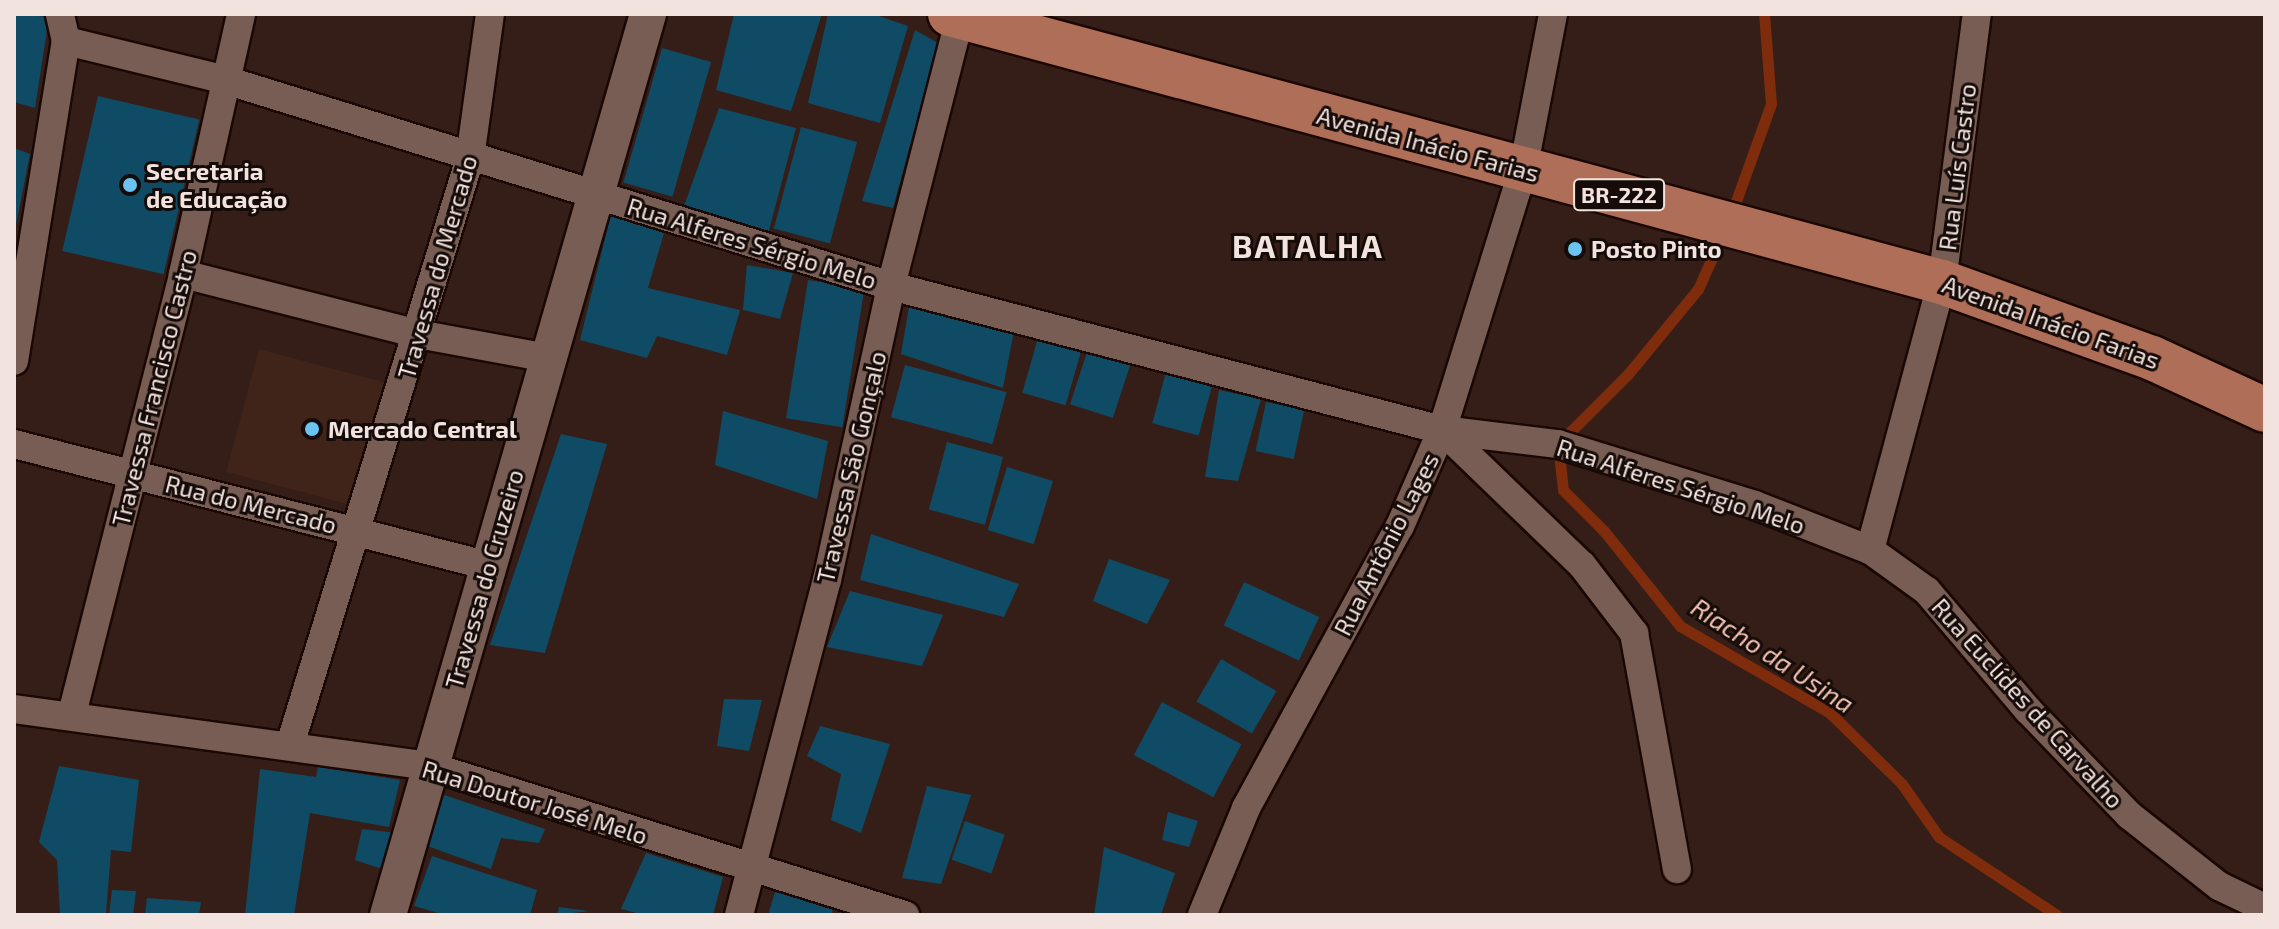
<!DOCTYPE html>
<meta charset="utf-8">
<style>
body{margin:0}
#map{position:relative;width:2279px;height:929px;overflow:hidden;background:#351e17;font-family:"Exo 2",sans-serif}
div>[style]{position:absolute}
.built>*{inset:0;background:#402319;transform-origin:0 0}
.stream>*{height:11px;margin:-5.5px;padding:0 5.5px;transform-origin:5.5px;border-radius:5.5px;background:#7e2c0b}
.building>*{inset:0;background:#104b65;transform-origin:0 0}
.roads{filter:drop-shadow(2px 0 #1b0703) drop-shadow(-2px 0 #1b0703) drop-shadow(0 2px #1b0703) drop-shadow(0 -2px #1b0703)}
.minor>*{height:28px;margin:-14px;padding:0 14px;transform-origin:14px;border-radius:14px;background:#775d54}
.tertiary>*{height:36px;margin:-18px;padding:0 18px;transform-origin:18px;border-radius:18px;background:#775d54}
.primary>*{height:44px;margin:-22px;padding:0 22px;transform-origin:22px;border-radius:22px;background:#af6e58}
.dots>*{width:22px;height:22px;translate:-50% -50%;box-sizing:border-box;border:4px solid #150b08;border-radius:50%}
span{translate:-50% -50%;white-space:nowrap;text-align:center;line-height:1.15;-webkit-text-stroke:6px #150b08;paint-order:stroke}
.shield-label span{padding:2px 6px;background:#150b08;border:2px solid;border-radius:6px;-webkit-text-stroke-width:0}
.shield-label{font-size:22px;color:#f3e3de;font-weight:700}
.street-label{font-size:24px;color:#f3e3de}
.poi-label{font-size:24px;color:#f3e3de;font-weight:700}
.left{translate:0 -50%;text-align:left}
.water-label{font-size:26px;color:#f2c1b1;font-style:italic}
.district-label{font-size:32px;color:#f3e3de;font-weight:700;letter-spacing:2px}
.frame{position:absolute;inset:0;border:16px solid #f3e3de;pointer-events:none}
</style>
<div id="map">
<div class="built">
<i style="left:259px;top:349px;width:148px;height:127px;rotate:15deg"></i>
</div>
<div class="stream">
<i style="left:1731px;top:215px;width:118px;rotate:-70.2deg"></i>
<i style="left:1771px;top:104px;width:90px;rotate:-94.4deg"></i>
<i style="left:1724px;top:231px;width:64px;rotate:114.1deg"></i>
<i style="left:1698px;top:289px;width:110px;rotate:129.5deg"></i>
<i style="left:1628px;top:374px;width:99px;rotate:135deg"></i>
<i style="left:1558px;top:444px;width:46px;rotate:83.8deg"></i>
<i style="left:1563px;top:490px;width:58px;rotate:45deg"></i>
<i style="left:1604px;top:531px;width:122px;rotate:51.3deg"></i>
<i style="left:1680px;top:626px;width:173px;rotate:30.1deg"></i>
<i style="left:1830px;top:713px;width:101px;rotate:44.6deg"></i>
<i style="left:1902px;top:784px;width:65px;rotate:55.1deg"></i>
<i style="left:1939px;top:837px;width:141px;rotate:33.5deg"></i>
</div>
<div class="building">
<i style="clip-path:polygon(14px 14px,49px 17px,35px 108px,14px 102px)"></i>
<i style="clip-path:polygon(734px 14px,822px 14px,791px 111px,716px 90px)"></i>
<i style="clip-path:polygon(828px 14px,873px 14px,908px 26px,880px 123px,808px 103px)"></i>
<i style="clip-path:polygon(915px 30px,938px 43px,893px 208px,862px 201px)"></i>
<i style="left:662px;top:48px;width:51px;height:140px;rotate:16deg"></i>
<i style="left:98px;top:96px;width:104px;height:159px;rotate:13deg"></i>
<i style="clip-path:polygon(719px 108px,796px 128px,768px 234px,684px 206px)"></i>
<i style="left:801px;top:127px;width:58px;height:105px;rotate:15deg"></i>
<i style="clip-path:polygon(14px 148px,30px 154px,15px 230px,14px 230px)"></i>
<i style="clip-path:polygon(611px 214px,664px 233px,648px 288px,740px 310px,727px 355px,657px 336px,647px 358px,580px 340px)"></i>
<i style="clip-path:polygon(747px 265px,793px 273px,780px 319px,743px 310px)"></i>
<i style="left:808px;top:280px;width:57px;height:140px;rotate:9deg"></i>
<i style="clip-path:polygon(910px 301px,1014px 331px,1003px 388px,901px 354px)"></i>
<i style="left:1038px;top:338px;width:45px;height:57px;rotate:16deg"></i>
<i style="left:1088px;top:349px;width:45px;height:58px;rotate:18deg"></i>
<i style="left:905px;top:365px;width:105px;height:54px;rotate:15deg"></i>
<i style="left:1166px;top:372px;width:48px;height:53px;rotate:15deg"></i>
<i style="clip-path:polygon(1219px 390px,1261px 399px,1238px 481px,1205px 477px)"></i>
<i style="left:1266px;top:402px;width:39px;height:50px;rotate:12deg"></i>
<i style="clip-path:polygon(723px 411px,828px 441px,817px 499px,715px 465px)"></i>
<i style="clip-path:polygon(561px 434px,607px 444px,545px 653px,490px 645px)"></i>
<i style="left:947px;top:442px;width:58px;height:70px;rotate:15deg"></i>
<i style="left:1007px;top:467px;width:48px;height:66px;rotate:17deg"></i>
<i style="clip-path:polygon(871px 534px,1019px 584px,1004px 617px,860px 580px)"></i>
<i style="clip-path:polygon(1109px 559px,1170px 580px,1147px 624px,1093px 601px)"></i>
<i style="left:1244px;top:582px;width:83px;height:48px;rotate:25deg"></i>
<i style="clip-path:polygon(850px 591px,943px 615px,922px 666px,827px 647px)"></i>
<i style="left:1221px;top:659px;width:64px;height:49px;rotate:30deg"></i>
<i style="clip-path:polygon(724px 699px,762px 700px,749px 751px,717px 746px)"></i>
<i style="left:1162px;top:702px;width:90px;height:60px;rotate:28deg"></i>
<i style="clip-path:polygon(820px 726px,890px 744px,861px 833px,831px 820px,841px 774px,807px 756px)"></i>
<i style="clip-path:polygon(59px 766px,139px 780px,131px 852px,111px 850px,106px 914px,60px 915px,57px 860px,39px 842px)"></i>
<i style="clip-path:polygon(318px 767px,400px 780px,389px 827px,310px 813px,294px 915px,245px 915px,260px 769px,316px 777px)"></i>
<i style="clip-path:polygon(927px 786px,971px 795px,941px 884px,902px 878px)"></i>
<i style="clip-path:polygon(441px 794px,545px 829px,539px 843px,501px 838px,491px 869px,422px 844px)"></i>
<i style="clip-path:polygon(1168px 812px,1198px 821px,1189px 847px,1162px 840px)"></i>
<i style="left:965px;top:821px;width:42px;height:41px;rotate:19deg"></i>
<i style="clip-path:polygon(362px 829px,397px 833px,388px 871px,355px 860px)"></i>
<i style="clip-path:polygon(1104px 847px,1175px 873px,1161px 915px,1094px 915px)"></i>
<i style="clip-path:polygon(646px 853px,723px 877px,713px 915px,644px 915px,621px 909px)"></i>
<i style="clip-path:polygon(432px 856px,537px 890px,530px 915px,445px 915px,414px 906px)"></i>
<i style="clip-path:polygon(112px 890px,136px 891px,133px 915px,109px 915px)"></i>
<i style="clip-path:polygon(775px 892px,833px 908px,832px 915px,768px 915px)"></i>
<i style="clip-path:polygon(147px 898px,201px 902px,199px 915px,145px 915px)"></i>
<i style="clip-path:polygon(559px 907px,589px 911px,557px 915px)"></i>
</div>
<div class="roads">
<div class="minor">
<i style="left:66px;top:41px;width:161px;rotate:13.7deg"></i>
<i style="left:222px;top:79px;width:700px;rotate:17.19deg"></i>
<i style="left:891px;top:286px;width:570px;rotate:14.65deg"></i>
<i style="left:1442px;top:430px;width:117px;rotate:6.9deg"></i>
<i style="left:1558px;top:444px;width:206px;rotate:17.2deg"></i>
<i style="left:1755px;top:505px;width:123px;rotate:21.4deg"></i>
<i style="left:1870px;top:550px;width:70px;rotate:35.7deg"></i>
<i style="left:1927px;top:591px;width:156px;rotate:49.7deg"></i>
<i style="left:2028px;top:710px;width:146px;rotate:46.1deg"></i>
<i style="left:2129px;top:815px;width:115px;rotate:38.3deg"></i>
<i style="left:2219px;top:886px;width:51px;rotate:25.6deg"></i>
<i style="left:183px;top:274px;width:243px;rotate:14.3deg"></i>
<i style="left:418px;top:334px;width:132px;rotate:10.5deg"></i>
<i style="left:14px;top:361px;width:324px;rotate:-80.8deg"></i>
<i style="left:66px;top:41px;width:28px;rotate:-103deg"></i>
<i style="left:1442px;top:430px;width:194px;rotate:44deg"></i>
<i style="left:1582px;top:565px;width:86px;rotate:52.6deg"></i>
<i style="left:1634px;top:633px;width:240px;rotate:79.7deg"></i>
<i style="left:14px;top:444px;width:489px;rotate:14.4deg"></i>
<i style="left:1870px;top:550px;width:278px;rotate:-75deg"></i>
<i style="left:1942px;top:282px;width:270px;rotate:-82.6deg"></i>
<i style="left:14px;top:709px;width:419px;rotate:7.8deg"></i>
<i style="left:429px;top:766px;width:499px;rotate:17.4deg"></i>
<i style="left:72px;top:714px;width:454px;rotate:-75.8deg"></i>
<i style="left:183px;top:274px;width:266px;rotate:-77.4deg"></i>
<i style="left:290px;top:745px;width:614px;rotate:-72.95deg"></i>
<i style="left:470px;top:158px;width:145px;rotate:-82.1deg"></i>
<i style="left:739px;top:915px;width:346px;rotate:-75.3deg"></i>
<i style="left:827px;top:580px;width:301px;rotate:-77.7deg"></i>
<i style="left:891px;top:286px;width:277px;rotate:-75.6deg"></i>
<i style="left:1202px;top:915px;width:116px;rotate:-67.6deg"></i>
<i style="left:1246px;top:808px;width:321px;rotate:-61.4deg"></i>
<i style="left:1400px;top:526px;width:105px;rotate:-66.4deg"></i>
<i style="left:1442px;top:430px;width:272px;rotate:-72.7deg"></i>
<i style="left:1523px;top:170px;width:159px;rotate:-79.1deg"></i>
</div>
<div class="tertiary">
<i style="left:388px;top:915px;width:938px;rotate:-73.9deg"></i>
</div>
<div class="primary">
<i style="left:950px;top:14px;width:1028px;rotate:15.12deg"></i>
<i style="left:1942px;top:282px;width:223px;rotate:19.9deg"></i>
<i style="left:2152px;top:358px;width:124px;rotate:24.7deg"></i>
</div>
</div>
<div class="dots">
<i style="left:130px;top:185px;background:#6ac3f1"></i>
<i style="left:1575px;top:249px;background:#6ac3f1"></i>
<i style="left:312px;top:429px;background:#6ac3f1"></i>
</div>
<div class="shield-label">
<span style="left:1619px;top:195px">BR-222</span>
</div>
<div class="street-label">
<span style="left:1428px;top:144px;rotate:15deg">Avenida Inácio Farias</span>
<span style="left:1957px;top:167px;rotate:-83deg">Rua Luís Castro</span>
<span style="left:752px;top:243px;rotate:17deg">Rua Alferes Sérgio Melo</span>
<span style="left:437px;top:267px;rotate:-74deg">Travessa do Mercado</span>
<span style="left:2051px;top:322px;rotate:20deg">Avenida Inácio Farias</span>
<span style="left:154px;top:388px;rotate:-76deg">Travessa Francisco Castro</span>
<span style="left:851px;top:467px;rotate:-77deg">Travessa São Gonçalo</span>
<span style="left:1681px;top:486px;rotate:18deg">Rua Alferes Sérgio Melo</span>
<span style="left:251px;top:504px;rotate:14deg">Rua do Mercado</span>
<span style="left:1386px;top:544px;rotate:-63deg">Rua Antônio Lages</span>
<span style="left:484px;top:579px;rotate:-74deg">Travessa do Cruzeiro</span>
<span style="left:2028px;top:703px;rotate:48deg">Rua Euclídes de Carvalho</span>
<span style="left:535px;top:802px;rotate:17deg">Rua Doutor José Melo</span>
</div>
<div class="poi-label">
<span class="left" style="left:146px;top:185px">Secretaria<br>de Educação</span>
<span class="left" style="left:1591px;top:249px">Posto Pinto</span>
<span class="left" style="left:328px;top:429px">Mercado Central</span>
</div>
<div class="water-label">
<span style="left:1773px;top:655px;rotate:33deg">Riacho da Usina</span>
</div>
<div class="district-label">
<span style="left:1308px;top:245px">BATALHA</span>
</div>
<div class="frame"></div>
</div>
